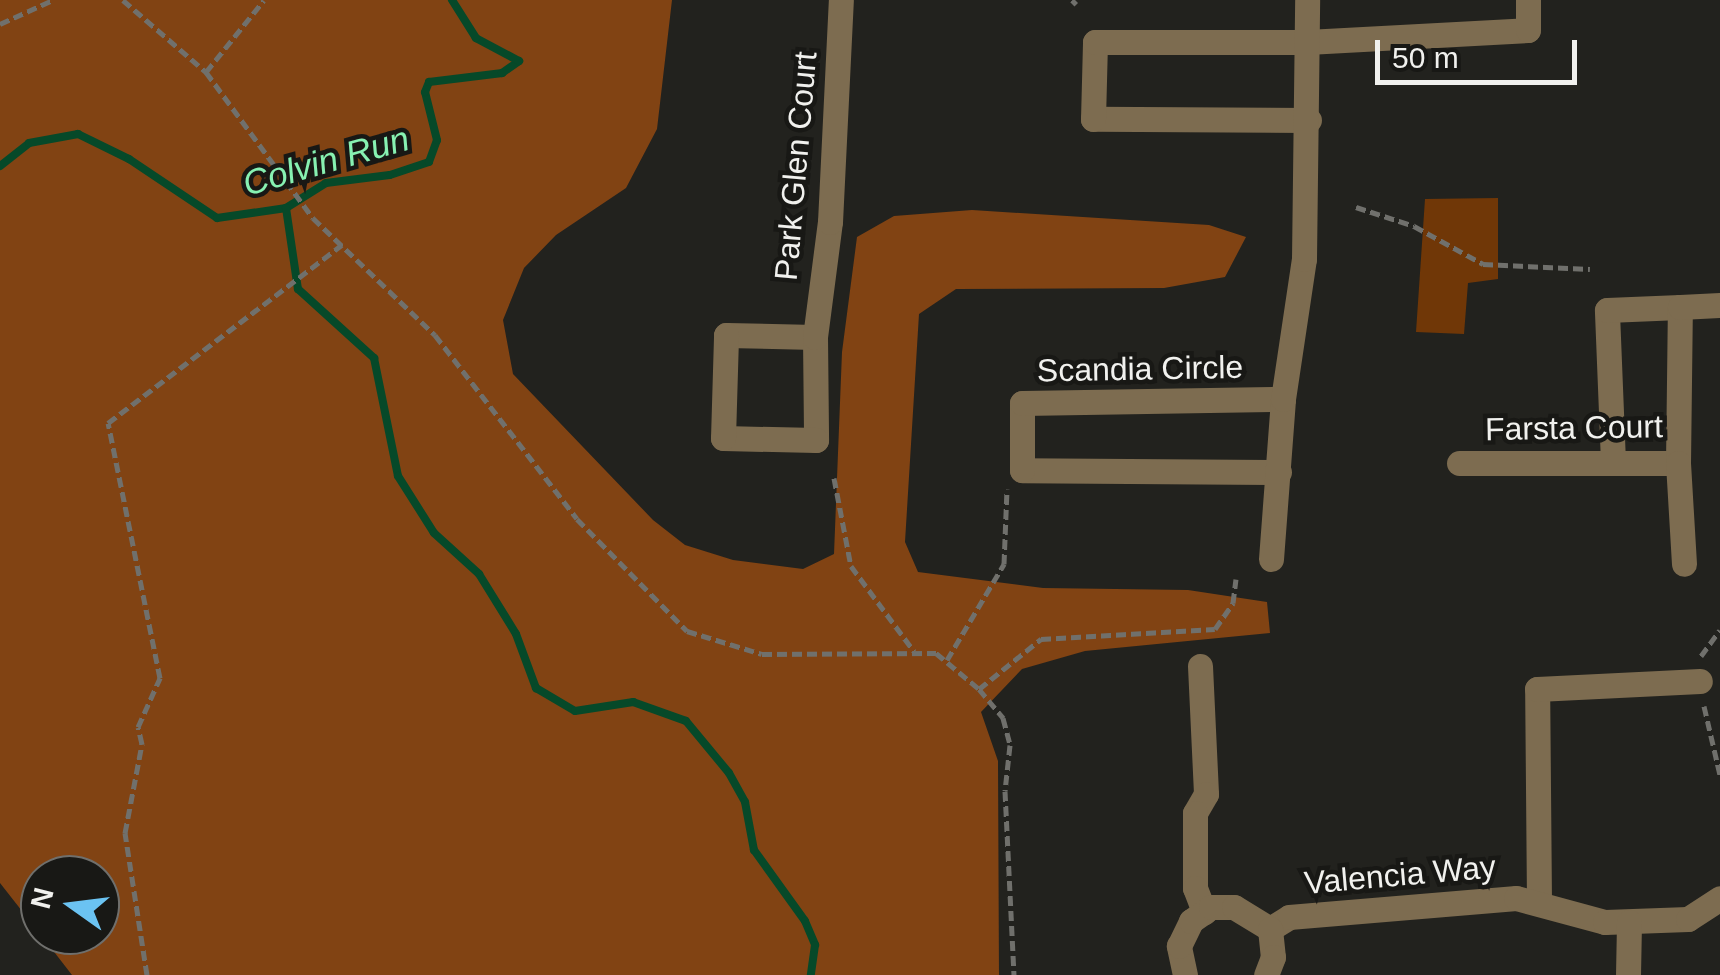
<!DOCTYPE html>
<style>
body{margin:0}
#map{position:relative;width:1720px;height:975px;overflow:hidden;background:#22221e;font-family:Helvetica,sans-serif}
div>[style]{position:absolute}
.green>*{inset:0;background:#703707}
.forest>*{inset:0;background:#814313}
.stream>*{height:8px;margin:-4px;padding:0 4px;transform-origin:4px;border-radius:4px;background:#064929}
.path>*{height:5px;margin-top:-2.5px;transform-origin:0;background:repeating-linear-gradient(90deg,#70706c 0 10px,transparent 0 15px)}
.minor>*{height:25px;margin:-12.5px;padding:0 12.5px;transform-origin:12.5px;border-radius:12.5px;background:#7d6c50}
span{translate:-50% -50%;white-space:nowrap;text-align:center;line-height:1.15;-webkit-text-stroke:9px #181815;paint-order:stroke}
.street-label{font-size:32px;color:#f1f1ee}
.water-label{font-size:35px;color:#87f1b2;font-style:italic}
.north{position:absolute;left:20px;top:855px;width:100px;height:100px;box-sizing:border-box;background:#181815;border:2px solid #6f6f6c;border-radius:50%;rotate:284deg;font-size:28px;font-weight:700;line-height:40px;text-align:center;color:#f1f1ee}
.north::after{content:'';display:block;margin:auto;width:35px;height:45px;background:#6bc3f2;clip-path:polygon(50% 0,100% 100%,50% 72%,0 100%)}
.scale{position:absolute;left:1375px;top:40px;width:202px;height:45px;box-sizing:border-box;border:5px solid #f1f1ee;border-top:0;padding-left:12px;font-size:30px;line-height:35px;white-space:nowrap;color:#f1f1ee;-webkit-text-stroke:8px #181815;paint-order:stroke}
</style>
<div id="map">
<div class="green">
<i style="clip-path:polygon(1498px 198px,1498px 279px,1468px 283px,1464px 334px,1416px 332px,1425px 199px)"></i>
</div>
<div class="forest">
<i style="clip-path:polygon(0 0,672px 0,657px 129px,626px 188px,556px 235px,524px 268px,503px 320px,513px 374px,653px 520px,685px 545px,733px 560px,803px 569px,834px 554px,842px 352px,857px 237px,894px 216px,972px 210px,1209px 225px,1246px 237px,1225px 277px,1164px 288px,956px 289px,919px 314px,905px 542px,918px 572px,1043px 588px,1188px 590px,1267px 602px,1270px 633px,1085px 651px,1022px 669px,981px 712px,998px 761px,999px 975px,72px 975px,41px 935px,100px 935px,100px 875px,40px 875px,40px 934px,0 883px)"></i>
</div>
<div class="stream">
<i style="left:0;top:166px;width:37px;rotate:-38deg"></i>
<i style="left:29px;top:143px;width:50px;rotate:-10.4deg"></i>
<i style="left:78px;top:134px;width:57px;rotate:26.1deg"></i>
<i style="left:129px;top:159px;width:106px;rotate:33.8deg"></i>
<i style="left:217px;top:218px;width:70px;rotate:-8.2deg"></i>
<i style="left:286px;top:208px;width:47px;rotate:-32deg"></i>
<i style="left:326px;top:183px;width:64px;rotate:-7.1deg"></i>
<i style="left:390px;top:175px;width:41px;rotate:-18.4deg"></i>
<i style="left:429px;top:162px;width:23px;rotate:-70deg"></i>
<i style="left:437px;top:140px;width:49px;rotate:-104deg"></i>
<i style="left:425px;top:92px;width:11px;rotate:-68deg"></i>
<i style="left:429px;top:82px;width:74px;rotate:-7deg"></i>
<i style="left:502px;top:73px;width:21px;rotate:-35deg"></i>
<i style="left:519px;top:61px;width:49px;rotate:-151.9deg"></i>
<i style="left:476px;top:38px;width:45px;rotate:-122.3deg"></i>
<i style="left:286px;top:208px;width:82px;rotate:81.6deg"></i>
<i style="left:298px;top:289px;width:103px;rotate:42.2deg"></i>
<i style="left:374px;top:358px;width:120px;rotate:78.5deg"></i>
<i style="left:398px;top:476px;width:67px;rotate:57.7deg"></i>
<i style="left:434px;top:533px;width:61px;rotate:42.3deg"></i>
<i style="left:479px;top:574px;width:70px;rotate:58.3deg"></i>
<i style="left:516px;top:634px;width:58px;rotate:69.7deg"></i>
<i style="left:536px;top:688px;width:45px;rotate:30.5deg"></i>
<i style="left:575px;top:711px;width:59px;rotate:-8.8deg"></i>
<i style="left:633px;top:702px;width:56px;rotate:19.7deg"></i>
<i style="left:686px;top:721px;width:67px;rotate:50.4deg"></i>
<i style="left:729px;top:773px;width:33px;rotate:61deg"></i>
<i style="left:745px;top:802px;width:49px;rotate:79.4deg"></i>
<i style="left:754px;top:850px;width:87px;rotate:54.3deg"></i>
<i style="left:805px;top:921px;width:26px;rotate:67deg"></i>
<i style="left:815px;top:945px;width:30px;rotate:98deg"></i>
</div>
<div class="path">
<i style="left:123px;top:0;width:110px;rotate:40.9deg"></i>
<i style="left:206px;top:72px;width:181px;rotate:53.8deg"></i>
<i style="left:313px;top:218px;width:169px;rotate:43.8deg"></i>
<i style="left:435px;top:335px;width:232px;rotate:52.3deg"></i>
<i style="left:577px;top:519px;width:157px;rotate:45.5deg"></i>
<i style="left:687px;top:631px;width:78px;rotate:17deg"></i>
<i style="left:762px;top:654px;width:174px;rotate:-0.3deg"></i>
<i style="left:936px;top:653px;width:56px;rotate:39.9deg"></i>
<i style="left:979px;top:689px;width:38px;rotate:50deg"></i>
<i style="left:1003px;top:718px;width:28px;rotate:75deg"></i>
<i style="left:1010px;top:745px;width:46px;rotate:96.2deg"></i>
<i style="left:1005px;top:791px;width:184px;rotate:87.2deg"></i>
<i style="left:1072px;top:0;width:6px;rotate:45deg"></i>
<i style="left:0;top:24px;width:58px;rotate:-24.4deg"></i>
<i style="left:206px;top:72px;width:92px;rotate:-51.1deg"></i>
<i style="left:1356px;top:207px;width:61px;rotate:18.1deg"></i>
<i style="left:1414px;top:226px;width:79px;rotate:28.8deg"></i>
<i style="left:1483px;top:264px;width:107px;rotate:2.7deg"></i>
<i style="left:834px;top:478px;width:90px;rotate:79.1deg"></i>
<i style="left:851px;top:566px;width:106px;rotate:53.5deg"></i>
<i style="left:1701px;top:656px;width:32px;rotate:-54deg"></i>
<i style="left:947px;top:660px;width:112px;rotate:-59.3deg"></i>
<i style="left:1004px;top:564px;width:75px;rotate:-87.7deg"></i>
<i style="left:979px;top:689px;width:80px;rotate:-38.9deg"></i>
<i style="left:1041px;top:639px;width:174px;rotate:-3.3deg"></i>
<i style="left:1215px;top:629px;width:32px;rotate:-55deg"></i>
<i style="left:1233px;top:603px;width:24px;rotate:-83deg"></i>
<i style="left:1704px;top:706px;width:71px;rotate:76.9deg"></i>
<i style="left:147px;top:975px;width:144px;rotate:-98.8deg"></i>
<i style="left:125px;top:833px;width:91px;rotate:-79.2deg"></i>
<i style="left:142px;top:744px;width:17px;rotate:-103deg"></i>
<i style="left:138px;top:727px;width:54px;rotate:-65.8deg"></i>
<i style="left:160px;top:678px;width:260px;rotate:-101.5deg"></i>
<i style="left:108px;top:423px;width:294px;rotate:-37.3deg"></i>
</div>
<div class="minor">
<i style="left:1309px;top:120px;width:216px;rotate:-179.7deg"></i>
<i style="left:1093px;top:119px;width:77px;rotate:-88.5deg"></i>
<i style="left:1095px;top:42px;width:212px"></i>
<i style="left:1307px;top:42px;width:221px;rotate:-3.1deg"></i>
<i style="left:1528px;top:30px;width:30px;rotate:-90deg"></i>
<i style="left:726px;top:335px;width:89px;rotate:1.3deg"></i>
<i style="left:815px;top:337px;width:103px;rotate:89.4deg"></i>
<i style="left:816px;top:440px;width:93px;rotate:-178.8deg"></i>
<i style="left:723px;top:438px;width:103px;rotate:-88.3deg"></i>
<i style="left:815px;top:337px;width:116px;rotate:-82.6deg"></i>
<i style="left:830px;top:222px;width:222px;rotate:-87.2deg"></i>
<i style="left:1613px;top:462px;width:152px;rotate:-92.3deg"></i>
<i style="left:1607px;top:310px;width:73px;rotate:-2.4deg"></i>
<i style="left:1459px;top:463px;width:219px"></i>
<i style="left:1678px;top:463px;width:156px;rotate:-89.3deg"></i>
<i style="left:1680px;top:307px;width:40px;rotate:-2.9deg"></i>
<i style="left:1678px;top:463px;width:101px;rotate:86.6deg"></i>
<i style="left:1279px;top:472px;width:257px;rotate:-179.6deg"></i>
<i style="left:1022px;top:470px;width:67px;rotate:-90deg"></i>
<i style="left:1022px;top:403px;width:261px;rotate:-0.9deg"></i>
<i style="left:1271px;top:559px;width:160px;rotate:-85.7deg"></i>
<i style="left:1283px;top:399px;width:142px;rotate:-81.5deg"></i>
<i style="left:1304px;top:259px;width:259px;rotate:-89.3deg"></i>
<i style="left:1200px;top:666px;width:128px;rotate:87.3deg"></i>
<i style="left:1206px;top:794px;width:22px;rotate:120deg"></i>
<i style="left:1195px;top:813px;width:75px;rotate:90deg"></i>
<i style="left:1195px;top:888px;width:26px;rotate:69deg"></i>
<i style="left:1539px;top:902px;width:213px;rotate:-90.5deg"></i>
<i style="left:1537px;top:689px;width:163px;rotate:-2.8deg"></i>
<i style="left:1270px;top:929px;width:22px;rotate:-32deg"></i>
<i style="left:1289px;top:917px;width:228px;rotate:-4.8deg"></i>
<i style="left:1516px;top:898px;width:92px;rotate:15.1deg"></i>
<i style="left:1605px;top:922px;width:83px;rotate:-2.1deg"></i>
<i style="left:1688px;top:919px;width:38px;rotate:-33deg"></i>
<i style="left:1185px;top:975px;width:30px;rotate:-102deg"></i>
<i style="left:1179px;top:946px;width:28px;rotate:-64deg"></i>
<i style="left:1191px;top:921px;width:24px;rotate:-35deg"></i>
<i style="left:1211px;top:907px;width:23px"></i>
<i style="left:1234px;top:907px;width:42px;rotate:31.4deg"></i>
<i style="left:1270px;top:929px;width:28px;rotate:84deg"></i>
<i style="left:1273px;top:957px;width:19px;rotate:111deg"></i>
<i style="left:1628px;top:975px;width:53px;rotate:-88.9deg"></i>
</div>
<div class="street-label">
<span style="left:796px;top:166px;rotate:-85deg">Park Glen Court</span>
<span style="left:1140px;top:369px;rotate:-1deg">Scandia Circle</span>
<span style="left:1574px;top:428px;rotate:-1deg">Farsta Court</span>
<span style="left:1400px;top:875px;rotate:-5deg">Valencia Way</span>
</div>
<div class="water-label">
<span style="left:326px;top:161px;rotate:-16deg">Colvin Run</span>
</div>
<div class="north">N</div>
<div class="scale">50 m</div>
</div>
